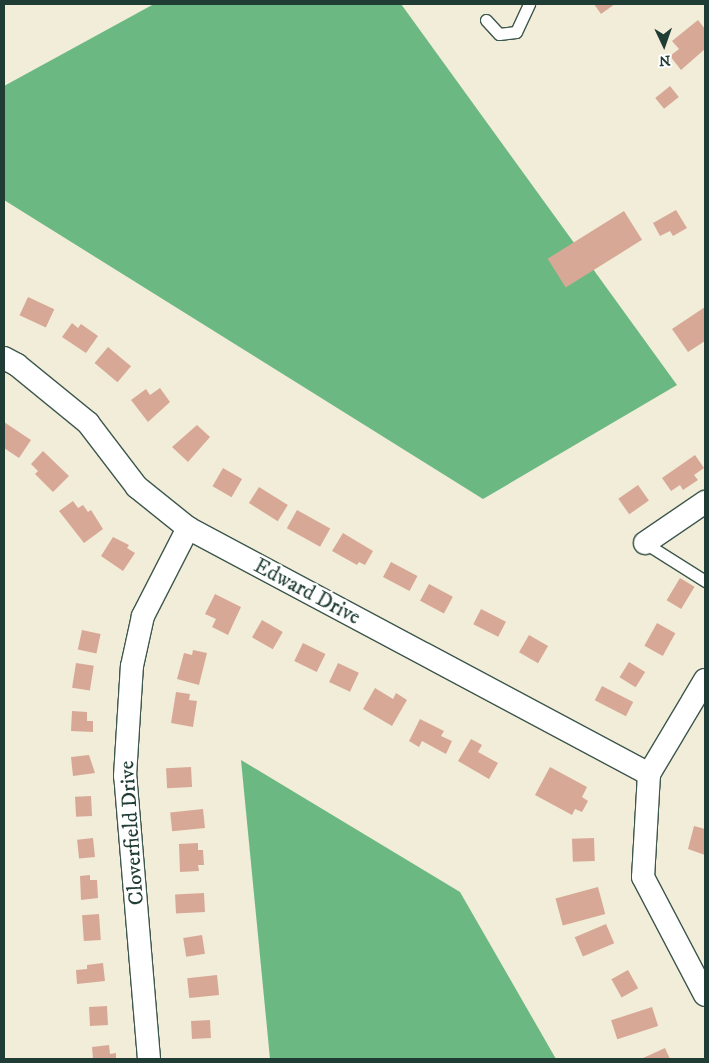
<!DOCTYPE html>
<style>
body{margin:0}
#map{position:relative;width:709px;height:1063px;overflow:hidden;background:#f1edd8;font-family:"IM FELL DW Pica",serif}
div>[style]{position:absolute}
.forest>*{inset:0;background:#6cb882}
.building>*{inset:0;background:#d8a897;transform-origin:0 0}
.roads{filter:drop-shadow(1px 0 #3e574d) drop-shadow(-1px 0 #3e574d) drop-shadow(0 1px #3e574d) drop-shadow(0 -1px #3e574d)}
.service>*{height:11px;margin:-5.5px;padding:0 5.5px;transform-origin:5.5px;border-radius:5.5px;background:#fff}
.minor>*{height:22px;margin:-11px;padding:0 11px;transform-origin:11px;border-radius:11px;background:#fff}
span{translate:-50% -50%;white-space:nowrap;text-align:center;line-height:1.15;-webkit-text-stroke:4.5px #fff;paint-order:stroke}
.street-label{font-size:21px;color:#1f3d34}
.frame{position:absolute;inset:0;border:5px solid #1f3d34;pointer-events:none}
.north{position:absolute;left:639px;top:20px;width:50px;height:50px;-webkit-text-stroke:4px #fff;paint-order:stroke;rotate:177deg;font-size:14px;font-weight:700;line-height:20px;text-align:center;color:#1f3d34}
.north::after{content:'';display:block;margin:auto;width:18px;height:22px;background:#1f3d34;clip-path:polygon(50% 0,100% 100%,50% 72%,0 100%)}
</style>
<div id="map">
<div class="forest">
<i style="clip-path:polygon(154px 4px,401px 4px,677px 385px,483px 499px,4px 200px,4px 86px)"></i>
<i style="clip-path:polygon(241px 760px,460px 892px,556px 1059px,270px 1059px)"></i>
</div>
<div class="building">
<i style="clip-path:polygon(594px 4px,615px 4px,601px 14px)"></i>
<i style="clip-path:polygon(698px 20px,705px 29px,705px 49px,681px 70px,670px 56px,679px 49px,672px 41px)"></i>
<i style="left:670px;top:86px;width:14px;height:19px;rotate:51deg"></i>
<i style="clip-path:polygon(676px 210px,687px 228px,673px 236px,670px 231px,660px 236px,653px 223px)"></i>
<i style="left:624px;top:211px;width:34px;height:90px;rotate:58deg"></i>
<i style="left:28px;top:297px;width:29px;height:20px;rotate:25deg"></i>
<i style="clip-path:polygon(705px 307px,705px 341px,688px 352px,672px 329px)"></i>
<i style="clip-path:polygon(72px 323px,78px 328px,81px 324px,98px 336px,86px 353px,62px 337px)"></i>
<i style="left:108px;top:347px;width:30px;height:21px;rotate:40deg"></i>
<i style="clip-path:polygon(160px 388px,170px 402px,148px 422px,131px 400px,146px 389px,150px 395px)"></i>
<i style="clip-path:polygon(4px 422px,31px 440px,19px 458px,4px 448px)"></i>
<i style="clip-path:polygon(197px 425px,210px 437px,188px 462px,172px 447px)"></i>
<i style="clip-path:polygon(43px 451px,69px 476px,53px 492px,35px 474px,38px 471px,31px 464px)"></i>
<i style="clip-path:polygon(695px 455px,704px 468px,694px 475px,698px 480px,683px 490px,680px 485px,671px 491px,662px 478px)"></i>
<i style="left:223px;top:468px;width:22px;height:21px;rotate:30deg"></i>
<i style="left:638px;top:485px;width:19px;height:24px;rotate:55deg"></i>
<i style="left:259px;top:487px;width:34px;height:19px;rotate:32deg"></i>
<i style="clip-path:polygon(73px 501px,78px 508px,83px 505px,88px 512px,91px 510px,103px 529px,84px 543px,59px 511px)"></i>
<i style="left:297px;top:510px;width:38px;height:21px;rotate:29deg"></i>
<i style="clip-path:polygon(343px 533px,373px 551px,365px 565px,359px 562px,357px 565px,332px 551px)"></i>
<i style="clip-path:polygon(113px 537px,129px 545px,127px 548px,135px 553px,123px 571px,101px 556px)"></i>
<i style="left:391px;top:562px;width:30px;height:17px;rotate:28deg"></i>
<i style="left:680px;top:578px;width:17px;height:26px;rotate:31deg"></i>
<i style="left:429px;top:584px;width:27px;height:19px;rotate:28deg"></i>
<i style="clip-path:polygon(215px 594px,241px 607px,228px 635px,212px 627px,216px 619px,205px 614px)"></i>
<i style="left:481px;top:609px;width:28px;height:17px;rotate:27deg"></i>
<i style="left:262px;top:620px;width:24px;height:20px;rotate:30deg"></i>
<i style="left:657px;top:623px;width:21px;height:26px;rotate:29deg"></i>
<i style="left:82px;top:630px;width:19px;height:20px;rotate:12deg"></i>
<i style="left:529px;top:635px;width:22px;height:20px;rotate:30deg"></i>
<i style="left:303px;top:643px;width:25px;height:20px;rotate:26deg"></i>
<i style="clip-path:polygon(193px 650px,207px 653px,199px 685px,177px 679px,184px 653px,192px 655px)"></i>
<i style="left:629px;top:662px;width:19px;height:18px;rotate:32deg"></i>
<i style="left:76px;top:663px;width:18px;height:25px;rotate:9deg"></i>
<i style="left:338px;top:663px;width:23px;height:21px;rotate:25deg"></i>
<i style="left:602px;top:686px;width:35px;height:16px;rotate:27deg"></i>
<i style="clip-path:polygon(375px 688px,393px 699px,396px 693px,407px 700px,392px 726px,363px 709px)"></i>
<i style="clip-path:polygon(176px 692px,190px 694px,189px 700px,197px 701px,193px 727px,171px 723px)"></i>
<i style="clip-path:polygon(72px 711px,87px 712px,87px 721px,93px 721px,93px 732px,71px 731px)"></i>
<i style="clip-path:polygon(420px 719px,444px 731px,441px 736px,452px 741px,446px 754px,422px 741px,419px 747px,409px 741px)"></i>
<i style="clip-path:polygon(471px 739px,482px 745px,478px 752px,498px 763px,489px 779px,458px 761px)"></i>
<i style="clip-path:polygon(89px 755px,95px 773px,73px 776px,71px 757px)"></i>
<i style="left:191px;top:767px;width:20px;height:25px;rotate:87deg"></i>
<i style="clip-path:polygon(550px 767px,587px 787px,582px 797px,588px 801px,582px 812px,575px 809px,572px 815px,535px 795px)"></i>
<i style="left:91px;top:796px;width:20px;height:16px;rotate:87deg"></i>
<i style="left:203px;top:809px;width:19px;height:33px;rotate:84deg"></i>
<i style="clip-path:polygon(694px 826px,705px 829px,705px 855px,688px 849px)"></i>
<i style="left:93px;top:838px;width:19px;height:16px;rotate:84deg"></i>
<i style="left:594px;top:838px;width:23px;height:22px;rotate:88deg"></i>
<i style="clip-path:polygon(198px 843px,198px 850px,203px 850px,204px 865px,198px 865px,199px 871px,180px 872px,179px 844px)"></i>
<i style="clip-path:polygon(90px 875px,90px 880px,97px 880px,98px 898px,81px 900px,80px 876px)"></i>
<i style="left:598px;top:887px;width:28px;height:44px;rotate:75deg"></i>
<i style="left:204px;top:893px;width:19px;height:29px;rotate:87deg"></i>
<i style="left:99px;top:914px;width:26px;height:17px;rotate:86deg"></i>
<i style="left:606px;top:924px;width:21px;height:34px;rotate:67deg"></i>
<i style="left:202px;top:935px;width:19px;height:19px;rotate:81deg"></i>
<i style="clip-path:polygon(103px 963px,105px 981px,77px 984px,76px 970px,87px 969px,87px 965px)"></i>
<i style="left:628px;top:970px;width:21px;height:19px;rotate:61deg"></i>
<i style="left:217px;top:975px;width:20px;height:30px;rotate:84deg"></i>
<i style="left:107px;top:1006px;width:19px;height:18px;rotate:87deg"></i>
<i style="left:652px;top:1007px;width:20px;height:43px;rotate:72deg"></i>
<i style="left:210px;top:1020px;width:18px;height:19px;rotate:87deg"></i>
<i style="clip-path:polygon(109px 1045px,110px 1054px,116px 1053px,116px 1059px,93px 1059px,92px 1047px)"></i>
<i style="clip-path:polygon(665px 1048px,670px 1059px,641px 1059px)"></i>
</div>
<div class="roads">
<div class="service">
<i style="left:486px;top:20px;width:19px;rotate:47deg"></i>
<i style="left:499px;top:34px;width:17px;rotate:-7deg"></i>
<i style="left:516px;top:32px;width:31px;rotate:-65deg"></i>
<i style="left:645px;top:543px;width:71px;rotate:32.3deg"></i>
</div>
<div class="minor">
<i style="left:4px;top:358px;width:15px;rotate:28deg"></i>
<i style="left:17px;top:365px;width:92px;rotate:39.2deg"></i>
<i style="left:88px;top:423px;width:81px;rotate:52.6deg"></i>
<i style="left:137px;top:487px;width:65px;rotate:38.8deg"></i>
<i style="left:188px;top:528px;width:523px;rotate:28.09deg"></i>
<i style="left:645px;top:543px;width:73px;rotate:-34.3deg"></i>
<i style="left:705px;top:680px;width:109px;rotate:120.8deg"></i>
<i style="left:649px;top:774px;width:103px;rotate:93.3deg"></i>
<i style="left:643px;top:877px;width:133px;rotate:62.3deg"></i>
<i style="left:149px;top:1059px;width:284px;rotate:-94.8deg"></i>
<i style="left:125px;top:776px;width:110px;rotate:-86.4deg"></i>
<i style="left:132px;top:666px;width:51px;rotate:-77.6deg"></i>
<i style="left:143px;top:616px;width:99px;rotate:-62.9deg"></i>
</div>
</div>
<div class="street-label">
<span style="left:307px;top:592px;rotate:28deg">Edward Drive</span>
<span style="left:132px;top:833px;rotate:-94deg">Cloverfield Drive</span>
</div>
<div class="frame"></div>
<div class="north">N</div>
</div>
